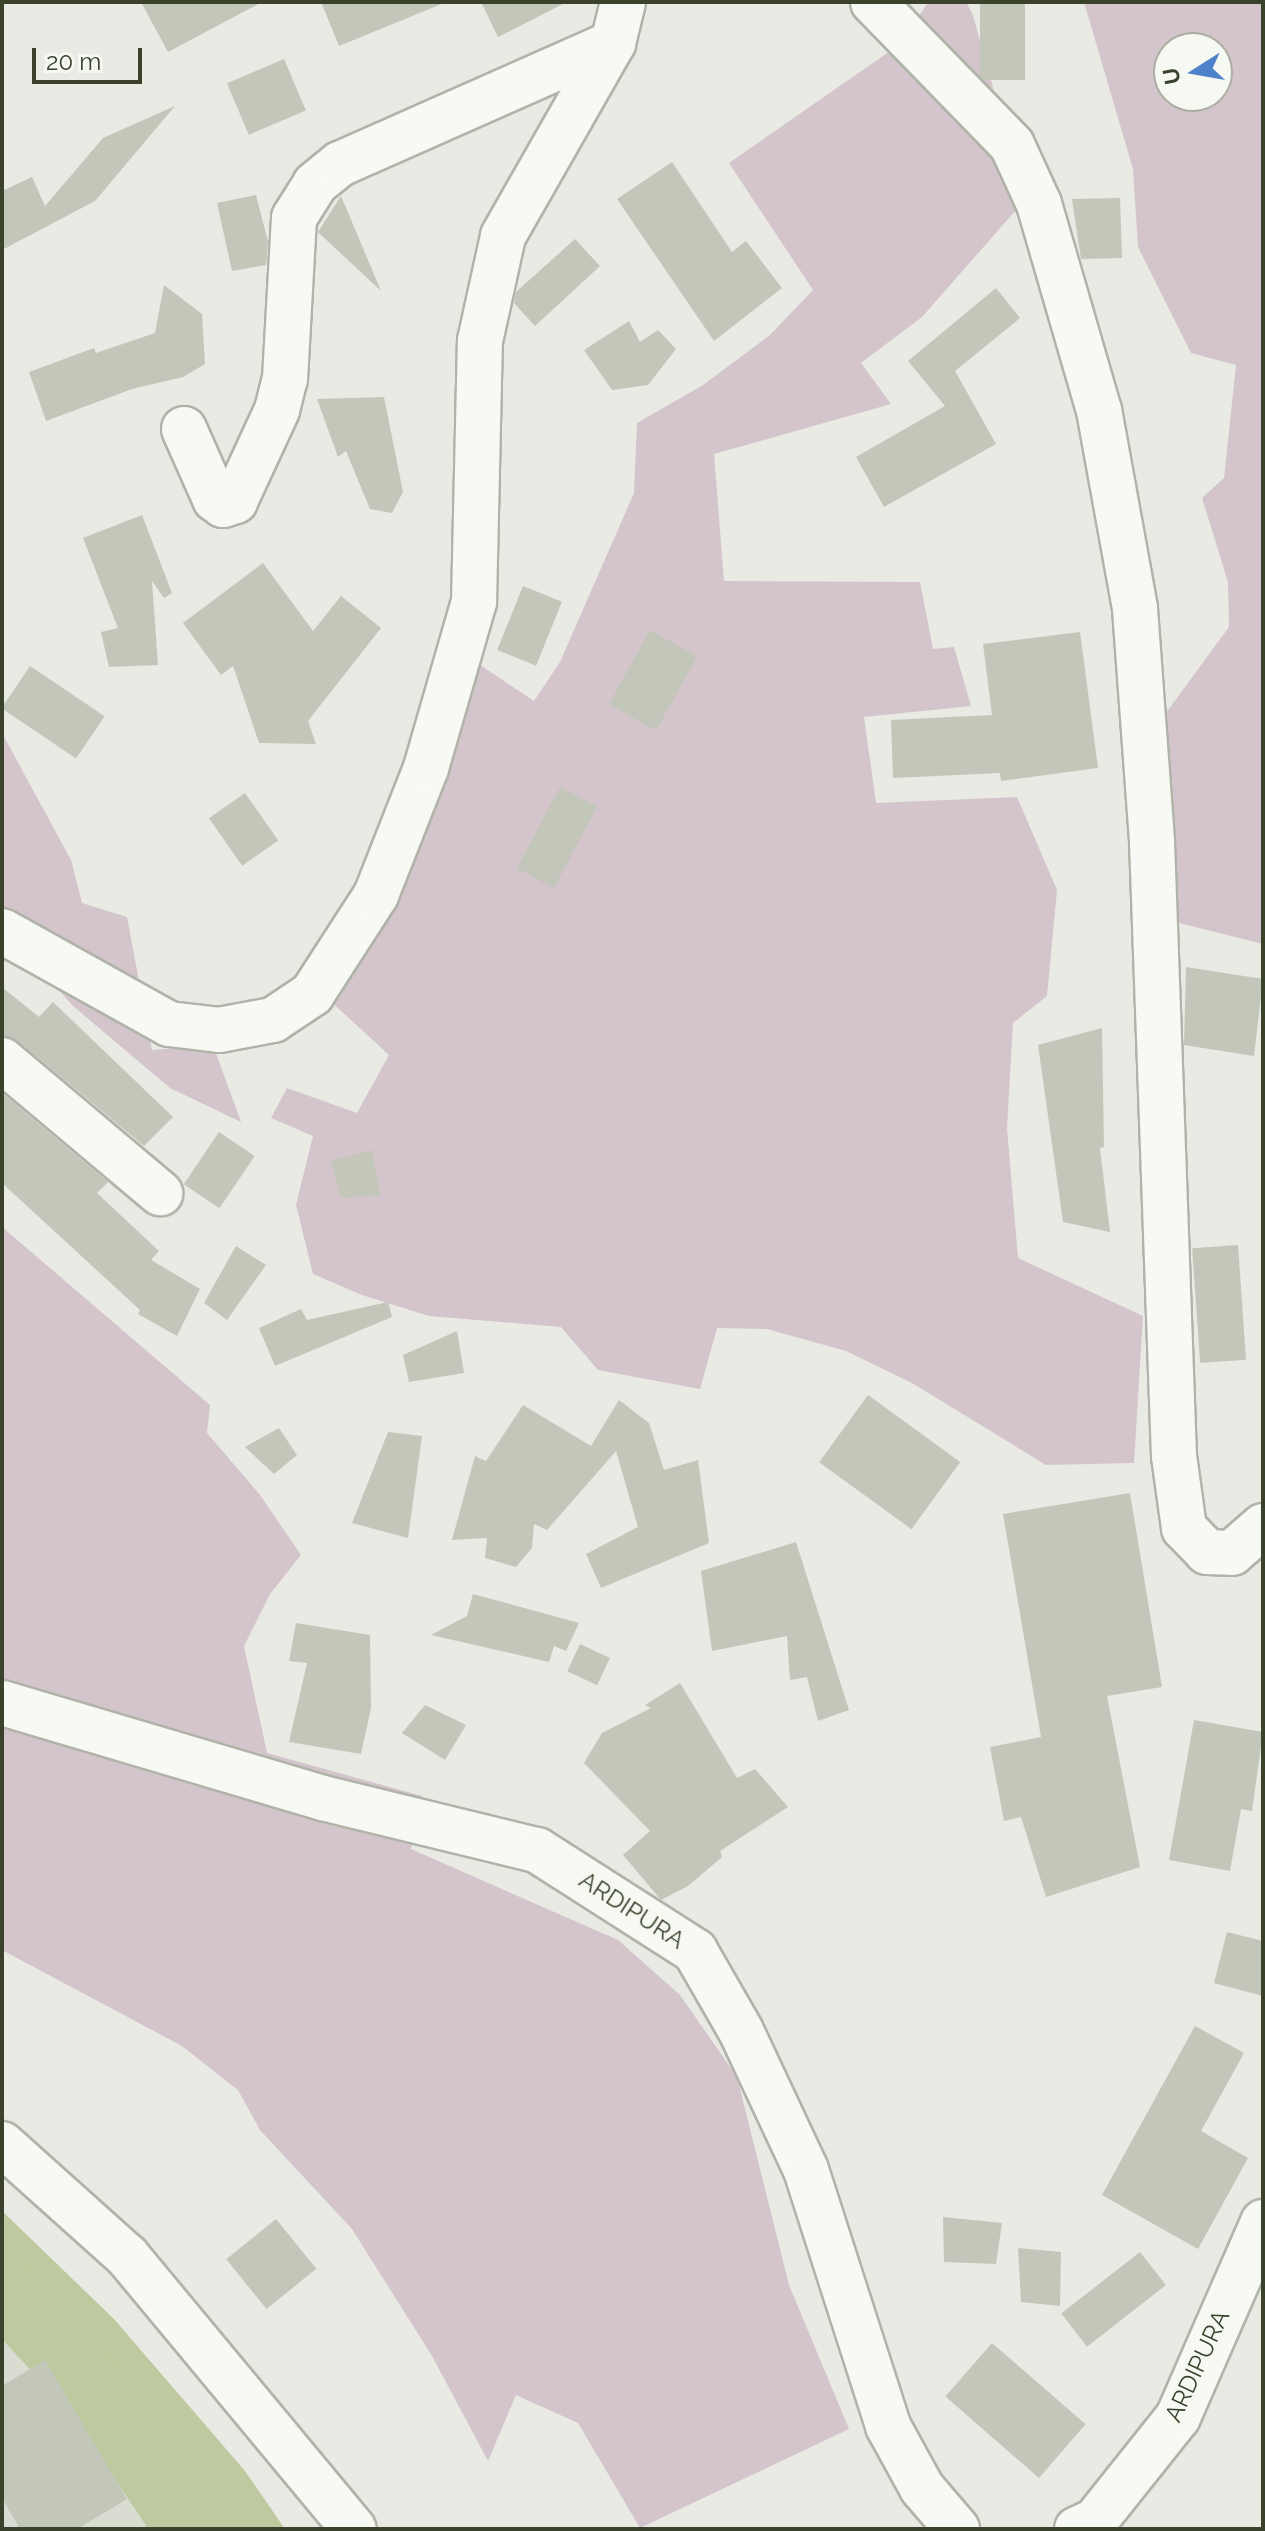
<!DOCTYPE html>
<style>
body{margin:0}
#map{position:relative;width:1265px;height:2531px;overflow:hidden;background:#e8eae3;font-family:Raleway,sans-serif}
div>[style]{position:absolute}
.built>*{inset:0;background:#d8dcd1}
.green>*{inset:0;background:#d4c4cc}
.water>*{inset:0;background:#bfc99f}
.river>*{height:66px;margin:-33px;padding:0 33px;transform-origin:33px;border-radius:33px;background:#bfc99f}
.building>*{inset:0;background:#c2c7ba;transform-origin:0 0}
.roads{filter:drop-shadow(2px 0 #b0b4a8) drop-shadow(-2px 0 #b0b4a8) drop-shadow(0 2px #b0b4a8) drop-shadow(0 -2px #b0b4a8)}
.minor>*{height:44px;margin:-22px;padding:0 22px;transform-origin:22px;border-radius:22px;background:#f7f9f5}
.tertiary>*{height:44px;margin:-22px;padding:0 22px;transform-origin:22px;border-radius:22px;background:#f7f9f5}
span{translate:-50% -50%;white-space:nowrap;text-align:center;line-height:1.15;-webkit-text-stroke:8px #f6f8f2;paint-order:stroke}
.street-label{font-size:24px;color:#3a422b}
.frame{position:absolute;inset:0;border:4px solid #3a422b;pointer-events:none}
.north{position:absolute;left:1153px;top:32px;width:80px;height:80px;box-sizing:border-box;background:#f6f8f2;border:2px solid #abafa2;border-radius:50%;rotate:259deg;font-size:22px;font-weight:700;line-height:32px;text-align:center;color:#3a422b}
.north::after{content:'';display:block;margin:auto;width:28px;height:36px;background:#4d82ca;clip-path:polygon(50% 0,100% 100%,50% 72%,0 100%)}
.scale{position:absolute;left:32px;top:48px;width:110px;height:36px;box-sizing:border-box;border:4px solid #3a422b;border-top:0;padding-left:10px;font-size:24px;line-height:28px;white-space:nowrap;color:#3a422b;-webkit-text-stroke:6px #f6f8f2;paint-order:stroke}
</style>
<div id="map">
<div class="built">
<i style="clip-path:polygon(2px 2273px,99px 2375px,217px 2529px,2px 2529px)"></i>
</div>
<div class="green">
<i style="clip-path:polygon(928px 2px,966px 2px,973px 15px,1024px 201px,922px 317px,861px 363px,891px 404px,714px 454px,724px 581px,920px 582px,933px 649px,954px 647px,971px 706px,864px 717px,876px 803px,1017px 797px,1057px 890px,1047px 996px,1013px 1023px,1007px 1128px,1018px 1258px,1143px 1316px,1134px 1463px,1046px 1465px,912px 1383px,846px 1351px,767px 1329px,717px 1328px,700px 1389px,598px 1370px,561px 1327px,429px 1316px,362px 1295px,313px 1274px,296px 1205px,313px 1136px,271px 1118px,287px 1088px,357px 1113px,389px 1055px,313px 985px,474px 661px,534px 701px,560px 662px,634px 493px,637px 423px,703px 385px,770px 335px,813px 290px,729px 163px,903px 42px)"></i>
<i style="clip-path:polygon(evenodd,1084px 2px,1263px 2px,1263px 944px,1175px 922px,1160px 721px,1229px 627px,1228px 582px,1202px 498px,1224px 478px,1236px 365px,1191px 353px,1138px 247px,1133px 169px,1084px 2px,1169px 48px,1217px 48px,1217px 96px,1169px 96px,1169px 48px)"></i>
<i style="clip-path:polygon(2px 733px,71px 860px,82px 903px,127px 917px,152px 1050px,213px 1045px,241px 1122px,170px 1088px,73px 1006px,2px 925px)"></i>
<i style="clip-path:polygon(2px 1227px,210px 1405px,207px 1433px,260px 1495px,301px 1555px,270px 1594px,244px 1646px,267px 1753px,422px 1796px,411px 1849px,618px 1940px,680px 1995px,737px 2077px,789px 2285px,849px 2429px,640px 2528px,578px 2423px,516px 2395px,488px 2461px,432px 2356px,352px 2229px,260px 2130px,238px 2090px,182px 2046px,2px 1950px)"></i>
</div>
<div class="water">
<i style="clip-path:polygon(2px 2211px,114px 2319px,245px 2471px,285px 2529px,217px 2529px,99px 2375px,2px 2272px)"></i>
</div>
<div class="river">
<i style="left:2px;top:2290px;width:145px;rotate:47.5deg"></i>
<i style="left:100px;top:2397px;width:159px;rotate:56.3deg"></i>
</div>
<div class="building">
<i style="clip-path:polygon(141px 2px,262px 2px,168px 52px)"></i>
<i style="clip-path:polygon(321px 2px,444px 2px,444px 3px,339px 46px)"></i>
<i style="clip-path:polygon(481px 2px,567px 2px,498px 37px)"></i>
<i style="left:980px;top:2px;width:45px;height:78px"></i>
<i style="left:284px;top:59px;width:56px;height:62px;rotate:67deg"></i>
<i style="clip-path:polygon(175px 106px,95px 201px,2px 250px,2px 191px,32px 177px,45px 206px,103px 138px)"></i>
<i style="clip-path:polygon(672px 162px,732px 252px,746px 241px,782px 288px,714px 341px,617px 199px)"></i>
<i style="clip-path:polygon(256px 195px,268px 242px,266px 265px,232px 271px,217px 203px)"></i>
<i style="clip-path:polygon(341px 196px,381px 291px,318px 232px)"></i>
<i style="clip-path:polygon(1120px 198px,1122px 258px,1081px 259px,1072px 199px)"></i>
<i style="clip-path:polygon(575px 239px,600px 266px,535px 326px,514px 303px,516px 292px)"></i>
<i style="clip-path:polygon(164px 285px,202px 314px,205px 364px,183px 377px,132px 389px,46px 421px,29px 372px,94px 348px,96px 353px,155px 333px)"></i>
<i style="clip-path:polygon(996px 288px,1020px 318px,955px 371px,996px 444px,884px 507px,856px 457px,945px 406px,908px 361px)"></i>
<i style="clip-path:polygon(629px 321px,640px 342px,658px 330px,676px 349px,648px 385px,612px 390px,584px 350px)"></i>
<i style="clip-path:polygon(384px 397px,403px 492px,392px 513px,370px 509px,346px 451px,338px 457px,317px 399px)"></i>
<i style="clip-path:polygon(142px 515px,172px 593px,164px 598px,152px 581px,158px 665px,109px 667px,101px 632px,118px 628px,83px 538px)"></i>
<i style="clip-path:polygon(263px 563px,313px 631px,341px 596px,381px 628px,308px 721px,316px 744px,259px 743px,233px 666px,221px 675px,183px 623px)"></i>
<i style="left:523px;top:586px;width:42px;height:69px;rotate:22deg"></i>
<i style="left:650px;top:630px;width:54px;height:85px;rotate:29deg"></i>
<i style="clip-path:polygon(1080px 632px,1098px 768px,1001px 781px,1000px 773px,893px 778px,891px 720px,992px 715px,983px 644px)"></i>
<i style="left:30px;top:666px;width:90px;height:51px;rotate:34deg"></i>
<i style="left:560px;top:787px;width:42px;height:92px;rotate:28deg"></i>
<i style="left:245px;top:793px;width:58px;height:44px;rotate:55deg"></i>
<i style="clip-path:polygon(1186px 967px,1263px 979px,1254px 1056px,1184px 1045px)"></i>
<i style="clip-path:polygon(2px 987px,39px 1017px,53px 1002px,173px 1117px,144px 1146px,18px 1041px,2px 1036px)"></i>
<i style="clip-path:polygon(1102px 1028px,1104px 1147px,1100px 1148px,1110px 1232px,1063px 1222px,1038px 1045px)"></i>
<i style="clip-path:polygon(2px 1093px,108px 1182px,97px 1193px,159px 1251px,151px 1260px,200px 1289px,177px 1336px,138px 1314px,140px 1310px,2px 1183px)"></i>
<i style="left:219px;top:1132px;width:43px;height:63px;rotate:34deg"></i>
<i style="clip-path:polygon(372px 1150px,380px 1195px,341px 1198px,331px 1161px)"></i>
<i style="left:1238px;top:1245px;width:115px;height:46px;rotate:86deg"></i>
<i style="clip-path:polygon(236px 1246px,266px 1265px,227px 1320px,204px 1303px)"></i>
<i style="clip-path:polygon(388px 1302px,392px 1317px,275px 1366px,259px 1328px,301px 1309px,307px 1320px)"></i>
<i style="clip-path:polygon(457px 1331px,464px 1373px,409px 1382px,403px 1355px)"></i>
<i style="left:868px;top:1395px;width:114px;height:83px;rotate:36deg"></i>
<i style="clip-path:polygon(619px 1400px,649px 1423px,664px 1470px,698px 1460px,709px 1543px,601px 1588px,586px 1554px,638px 1527px,616px 1451px,547px 1530px,534px 1524px,532px 1548px,516px 1567px,485px 1558px,487px 1538px,452px 1540px,475px 1456px,486px 1461px,523px 1405px,591px 1446px)"></i>
<i style="clip-path:polygon(279px 1428px,297px 1455px,274px 1474px,245px 1447px)"></i>
<i style="clip-path:polygon(388px 1432px,422px 1436px,408px 1538px,352px 1523px)"></i>
<i style="clip-path:polygon(1130px 1493px,1162px 1687px,1107px 1696px,1140px 1867px,1046px 1897px,1021px 1817px,1004px 1821px,990px 1747px,1041px 1737px,1003px 1514px)"></i>
<i style="clip-path:polygon(796px 1542px,849px 1710px,818px 1721px,807px 1677px,790px 1680px,787px 1636px,712px 1651px,701px 1571px)"></i>
<i style="clip-path:polygon(473px 1594px,579px 1623px,566px 1651px,554px 1646px,549px 1662px,431px 1635px,467px 1616px)"></i>
<i style="clip-path:polygon(296px 1623px,370px 1635px,371px 1708px,361px 1754px,289px 1742px,307px 1663px,289px 1661px)"></i>
<i style="left:580px;top:1644px;width:33px;height:30px;rotate:25deg"></i>
<i style="clip-path:polygon(680px 1683px,737px 1778px,755px 1769px,788px 1807px,720px 1851px,722px 1857px,688px 1886px,661px 1900px,623px 1855px,650px 1831px,584px 1763px,602px 1733px,651px 1708px,645px 1705px)"></i>
<i style="clip-path:polygon(425px 1705px,466px 1725px,445px 1760px,402px 1733px)"></i>
<i style="clip-path:polygon(1194px 1720px,1263px 1732px,1252px 1811px,1241px 1809px,1230px 1871px,1169px 1860px)"></i>
<i style="clip-path:polygon(1227px 1932px,1263px 1941px,1263px 1996px,1214px 1983px)"></i>
<i style="clip-path:polygon(1195px 2026px,1244px 2053px,1201px 2131px,1248px 2158px,1198px 2249px,1102px 2195px)"></i>
<i style="clip-path:polygon(943px 2217px,1002px 2223px,996px 2264px,944px 2262px)"></i>
<i style="left:276px;top:2219px;width:64px;height:64px;rotate:51deg"></i>
<i style="clip-path:polygon(1018px 2248px,1061px 2252px,1060px 2306px,1021px 2302px)"></i>
<i style="left:1140px;top:2252px;width:42px;height:100px;rotate:52deg"></i>
<i style="left:992px;top:2343px;width:124px;height:71px;rotate:41deg"></i>
<i style="clip-path:polygon(45px 2360px,127px 2499px,77px 2529px,20px 2529px,2px 2498px,2px 2386px)"></i>
</div>
<div class="roads">
<div class="minor">
<i style="left:873px;top:2px;width:199px;rotate:45.8deg"></i>
<i style="left:1012px;top:145px;width:65px;rotate:65.4deg"></i>
<i style="left:1039px;top:204px;width:215px;rotate:73.8deg"></i>
<i style="left:1099px;top:410px;width:202px;rotate:79.7deg"></i>
<i style="left:1135px;top:609px;width:234px;rotate:85.8deg"></i>
<i style="left:1152px;top:842px;width:614px;rotate:87.95deg"></i>
<i style="left:1174px;top:1456px;width:73px;rotate:82.1deg"></i>
<i style="left:1184px;top:1528px;width:33px;rotate:46deg"></i>
<i style="left:1207px;top:1552px;width:25px;rotate:2deg"></i>
<i style="left:1232px;top:1553px;width:41px;rotate:-41.1deg"></i>
<i style="left:184px;top:429px;width:77px;rotate:66.1deg"></i>
<i style="left:215px;top:499px;width:10px;rotate:37deg"></i>
<i style="left:223px;top:505px;width:13px;rotate:-18deg"></i>
<i style="left:235px;top:501px;width:100px;rotate:-65.2deg"></i>
<i style="left:277px;top:410px;width:32px;rotate:-76deg"></i>
<i style="left:285px;top:379px;width:161px;rotate:-86.8deg"></i>
<i style="left:294px;top:218px;width:40px;rotate:-58deg"></i>
<i style="left:315px;top:184px;width:32px;rotate:-39deg"></i>
<i style="left:340px;top:164px;width:299px;rotate:-23.9deg"></i>
<i style="left:2px;top:931px;width:191px;rotate:29.1deg"></i>
<i style="left:169px;top:1024px;width:50px;rotate:6.8deg"></i>
<i style="left:219px;top:1030px;width:55px;rotate:-10.5deg"></i>
<i style="left:273px;top:1020px;width:47px;rotate:-33.7deg"></i>
<i style="left:312px;top:994px;width:118px;rotate:-57.1deg"></i>
<i style="left:376px;top:895px;width:136px;rotate:-68.5deg"></i>
<i style="left:426px;top:768px;width:173px;rotate:-73.9deg"></i>
<i style="left:474px;top:602px;width:261px;rotate:-88.7deg"></i>
<i style="left:480px;top:341px;width:107px;rotate:-77.6deg"></i>
<i style="left:503px;top:236px;width:222px;rotate:-60.3deg"></i>
<i style="left:613px;top:43px;width:42px;rotate:-76.3deg"></i>
<i style="left:2px;top:1060px;width:207px;rotate:40.1deg"></i>
<i style="left:2px;top:2144px;width:168px;rotate:41.9deg"></i>
<i style="left:127px;top:2256px;width:355px;rotate:50.3deg"></i>
</div>
<div class="tertiary">
<i style="left:2px;top:1703px;width:335px;rotate:16.5deg"></i>
<i style="left:323px;top:1798px;width:220px;rotate:13.7deg"></i>
<i style="left:537px;top:1850px;width:188px;rotate:32.6deg"></i>
<i style="left:695px;top:1951px;width:92px;rotate:60.1deg"></i>
<i style="left:741px;top:2031px;width:153px;rotate:64.9deg"></i>
<i style="left:806px;top:2170px;width:269px;rotate:72.2deg"></i>
<i style="left:888px;top:2426px;width:71px;rotate:61.3deg"></i>
<i style="left:922px;top:2488px;width:54px;rotate:49.5deg"></i>
<i style="left:1077px;top:2529px;width:20px;rotate:-24deg"></i>
<i style="left:1095px;top:2521px;width:133px;rotate:-51.4deg"></i>
<i style="left:1178px;top:2417px;width:213px;rotate:-66.4deg"></i>
</div>
</div>
<div class="street-label">
<span style="left:632px;top:1910px;rotate:33deg">ARDIPURA</span>
<span style="left:1197px;top:2366px;rotate:-65deg">ARDIPURA</span>
</div>
<div class="frame"></div>
<div class="north">U</div>
<div class="scale">20 m</div>
</div>
